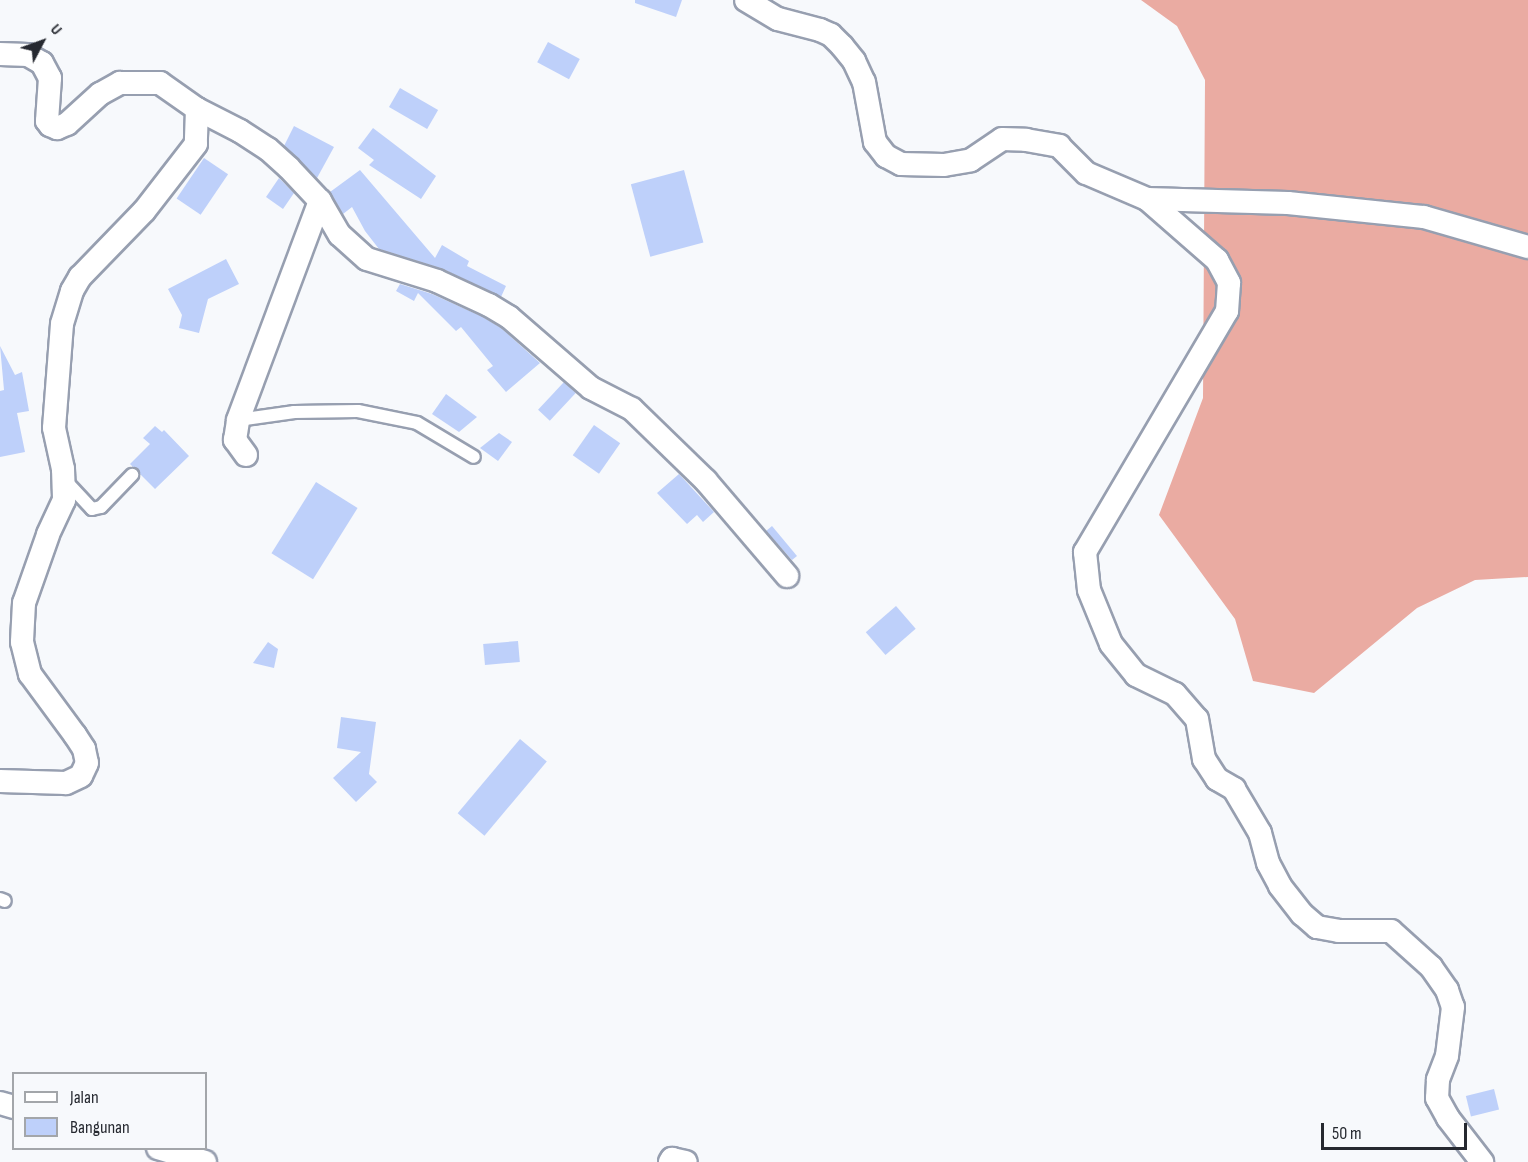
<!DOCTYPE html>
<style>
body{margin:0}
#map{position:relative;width:1528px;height:1162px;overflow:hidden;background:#f7f9fc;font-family:"Sofia Sans Condensed",sans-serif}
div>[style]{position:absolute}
.forest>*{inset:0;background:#eaaba2}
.building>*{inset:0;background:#bed0fa;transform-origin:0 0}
.roads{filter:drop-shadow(2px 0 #979fb0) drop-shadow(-2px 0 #979fb0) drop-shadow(0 2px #979fb0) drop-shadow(0 -2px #979fb0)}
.lane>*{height:12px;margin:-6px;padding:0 6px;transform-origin:6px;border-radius:6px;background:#fff}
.street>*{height:22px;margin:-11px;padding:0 11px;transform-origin:11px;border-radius:11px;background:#fff}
span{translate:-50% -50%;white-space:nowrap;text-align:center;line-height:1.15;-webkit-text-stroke:6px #f7f9fc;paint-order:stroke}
.legend{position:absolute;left:12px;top:1072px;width:195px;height:78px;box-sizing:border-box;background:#f7f9fc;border:2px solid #a3a6aa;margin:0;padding:8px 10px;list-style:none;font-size:18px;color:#262930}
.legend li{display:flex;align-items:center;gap:12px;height:30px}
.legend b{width:30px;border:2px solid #a3a6aa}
.north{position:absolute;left:12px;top:12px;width:60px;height:60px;-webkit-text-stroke:4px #f7f9fc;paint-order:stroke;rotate:49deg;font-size:16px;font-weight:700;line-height:24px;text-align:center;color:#262930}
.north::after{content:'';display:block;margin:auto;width:21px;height:27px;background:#262930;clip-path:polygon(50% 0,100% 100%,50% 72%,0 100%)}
.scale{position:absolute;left:1321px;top:1123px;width:146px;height:27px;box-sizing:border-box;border:3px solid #262930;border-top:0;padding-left:8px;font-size:18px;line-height:21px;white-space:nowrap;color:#262930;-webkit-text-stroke:4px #f7f9fc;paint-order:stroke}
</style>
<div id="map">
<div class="forest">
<i style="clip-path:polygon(1141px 0,1528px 0,1528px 577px,1475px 580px,1417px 608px,1314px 693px,1253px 681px,1235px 619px,1159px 515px,1203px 398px,1205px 80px,1177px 26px)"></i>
</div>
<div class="building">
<i style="clip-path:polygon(635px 0,682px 0,676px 17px,635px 3px)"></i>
<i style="left:548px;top:42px;width:36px;height:23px;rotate:28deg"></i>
<i style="left:400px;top:88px;width:44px;height:22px;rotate:30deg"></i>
<i style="clip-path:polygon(294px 126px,334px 147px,317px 178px,284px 146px)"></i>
<i style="clip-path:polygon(373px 128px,436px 176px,421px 199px,369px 165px,374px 160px,358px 148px)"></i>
<i style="left:204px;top:158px;width:29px;height:49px;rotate:34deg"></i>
<i style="clip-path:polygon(360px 170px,435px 258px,442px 245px,469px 261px,467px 266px,506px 286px,501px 297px,443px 269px,379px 249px,365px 231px,352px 207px,343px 214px,330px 192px)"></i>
<i style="left:684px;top:170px;width:75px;height:55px;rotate:75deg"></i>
<i style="clip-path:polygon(279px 178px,294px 193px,283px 209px,266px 197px)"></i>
<i style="clip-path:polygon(226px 259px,239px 284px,208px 299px,199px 333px,179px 328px,182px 315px,168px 289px)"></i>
<i style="clip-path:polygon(400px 284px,432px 294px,483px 317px,501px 328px,540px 363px,506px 392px,487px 370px,493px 366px,461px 327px,456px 331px,418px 293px,414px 301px,396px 291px)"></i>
<i style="clip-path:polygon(0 346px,15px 375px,22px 372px,29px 411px,17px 413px,25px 452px,0 457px,0 391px,4px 390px)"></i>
<i style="left:564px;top:382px;width:16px;height:38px;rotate:43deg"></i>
<i style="clip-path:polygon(446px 394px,477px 417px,459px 432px,432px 414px)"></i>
<i style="left:594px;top:425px;width:32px;height:37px;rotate:35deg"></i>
<i style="clip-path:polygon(155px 426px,162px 432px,164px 430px,189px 456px,155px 489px,130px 464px,150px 444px,143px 438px)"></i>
<i style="clip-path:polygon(499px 433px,512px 442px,498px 461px,480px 448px)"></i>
<i style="clip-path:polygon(679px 474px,714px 512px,703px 522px,697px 515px,687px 524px,657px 493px)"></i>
<i style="left:316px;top:482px;width:49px;height:84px;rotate:32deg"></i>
<i style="clip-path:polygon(772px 526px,797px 556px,792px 560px,766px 531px)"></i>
<i style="left:896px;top:606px;width:30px;height:40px;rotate:49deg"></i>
<i style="left:518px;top:641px;width:21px;height:35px;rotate:85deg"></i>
<i style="clip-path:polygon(268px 642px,278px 649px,274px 668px,253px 663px)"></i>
<i style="clip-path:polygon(341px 717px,376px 722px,369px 774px,377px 782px,356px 802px,333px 778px,361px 752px,337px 748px)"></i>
<i style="left:520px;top:739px;width:35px;height:97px;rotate:40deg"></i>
<i style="left:1494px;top:1089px;width:21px;height:29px;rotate:76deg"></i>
</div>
<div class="roads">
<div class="lane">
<i style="left:238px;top:420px;width:57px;rotate:-8.1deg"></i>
<i style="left:294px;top:412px;width:64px;rotate:-0.9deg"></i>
<i style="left:358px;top:411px;width:60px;rotate:11.5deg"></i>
<i style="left:417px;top:423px;width:66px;rotate:30.8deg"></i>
<i style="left:64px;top:479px;width:41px;rotate:47deg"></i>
<i style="left:92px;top:509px;width:9px;rotate:-13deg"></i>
<i style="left:101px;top:507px;width:45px;rotate:-45.9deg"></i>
<i style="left:0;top:899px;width:5px;rotate:22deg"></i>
</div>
<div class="street">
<i style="left:746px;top:0;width:37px;rotate:31deg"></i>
<i style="left:778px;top:19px;width:43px;rotate:14.7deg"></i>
<i style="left:820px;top:30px;width:12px;rotate:24deg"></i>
<i style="left:831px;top:35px;width:16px;rotate:45deg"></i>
<i style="left:842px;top:46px;width:19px;rotate:51deg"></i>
<i style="left:854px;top:61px;width:23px;rotate:65deg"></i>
<i style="left:864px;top:82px;width:61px;rotate:79.6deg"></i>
<i style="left:875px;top:142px;width:18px;rotate:52deg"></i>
<i style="left:886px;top:156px;width:17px;rotate:28deg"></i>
<i style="left:901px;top:164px;width:43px;rotate:1.3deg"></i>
<i style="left:944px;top:165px;width:27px;rotate:-10deg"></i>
<i style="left:971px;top:160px;width:37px;rotate:-34deg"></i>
<i style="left:1002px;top:139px;width:24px;rotate:2deg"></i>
<i style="left:1026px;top:140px;width:34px;rotate:10deg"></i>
<i style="left:1059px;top:146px;width:38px;rotate:45deg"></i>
<i style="left:1086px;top:173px;width:66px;rotate:23.1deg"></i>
<i style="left:1147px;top:199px;width:141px;rotate:1.6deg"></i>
<i style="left:1288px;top:203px;width:137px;rotate:5.9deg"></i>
<i style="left:1424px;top:217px;width:108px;rotate:16.1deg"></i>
<i style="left:0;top:54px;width:28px;rotate:2deg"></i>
<i style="left:28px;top:55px;width:16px;rotate:30deg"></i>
<i style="left:42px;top:63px;width:17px;rotate:62deg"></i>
<i style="left:50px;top:78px;width:43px;rotate:94deg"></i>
<i style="left:47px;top:121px;width:5px;rotate:53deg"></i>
<i style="left:50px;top:125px;width:8px;rotate:23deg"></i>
<i style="left:57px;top:128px;width:11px;rotate:-22deg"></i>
<i style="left:67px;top:124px;width:45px;rotate:-42.3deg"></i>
<i style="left:100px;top:94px;width:23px;rotate:-29deg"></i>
<i style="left:120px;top:83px;width:40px"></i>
<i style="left:160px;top:83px;width:45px;rotate:35.1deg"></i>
<i style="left:197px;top:109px;width:35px;rotate:92deg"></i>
<i style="left:196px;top:144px;width:85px;rotate:127.8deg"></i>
<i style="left:144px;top:211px;width:92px;rotate:134.1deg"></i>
<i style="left:80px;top:277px;width:16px;rotate:120deg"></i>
<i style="left:72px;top:291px;width:34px;rotate:107deg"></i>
<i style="left:62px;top:324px;width:104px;rotate:94.4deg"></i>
<i style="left:54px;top:428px;width:42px;rotate:77.6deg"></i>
<i style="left:63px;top:469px;width:31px;rotate:88deg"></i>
<i style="left:64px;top:500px;width:38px;rotate:115deg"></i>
<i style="left:48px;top:535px;width:72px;rotate:109.4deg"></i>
<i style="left:24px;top:603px;width:39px;rotate:93deg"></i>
<i style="left:22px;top:642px;width:33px;rotate:76deg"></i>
<i style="left:30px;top:674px;width:76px;rotate:53.6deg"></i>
<i style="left:75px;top:735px;width:17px;rotate:57deg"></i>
<i style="left:84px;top:749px;width:14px;rotate:78deg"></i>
<i style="left:87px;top:763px;width:14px;rotate:115deg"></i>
<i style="left:81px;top:776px;width:17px;rotate:155deg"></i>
<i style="left:66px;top:783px;width:66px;rotate:-178.3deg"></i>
<i style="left:197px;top:109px;width:48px;rotate:27.1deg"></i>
<i style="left:240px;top:131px;width:33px;rotate:33deg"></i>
<i style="left:268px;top:149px;width:28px;rotate:42deg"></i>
<i style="left:289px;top:168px;width:45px;rotate:46.8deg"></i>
<i style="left:320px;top:201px;width:39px;rotate:60deg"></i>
<i style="left:340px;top:235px;width:36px;rotate:42deg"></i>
<i style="left:367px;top:259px;width:73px;rotate:17.4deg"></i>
<i style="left:437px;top:281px;width:57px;rotate:24.8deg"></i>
<i style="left:489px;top:305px;width:23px;rotate:31deg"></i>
<i style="left:509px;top:317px;width:108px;rotate:40.9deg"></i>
<i style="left:591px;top:388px;width:46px;rotate:27.1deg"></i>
<i style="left:632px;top:409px;width:103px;rotate:44.2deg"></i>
<i style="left:706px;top:481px;width:125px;rotate:49.5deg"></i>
<i style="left:1147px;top:199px;width:93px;rotate:41.1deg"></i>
<i style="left:1217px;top:260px;width:26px;rotate:62deg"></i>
<i style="left:1229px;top:283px;width:28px;rotate:94deg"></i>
<i style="left:1227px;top:311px;width:280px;rotate:120.5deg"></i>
<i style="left:1085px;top:552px;width:38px;rotate:84deg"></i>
<i style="left:1089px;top:590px;width:58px;rotate:67.8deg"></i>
<i style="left:1111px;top:644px;width:40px;rotate:51deg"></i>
<i style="left:1136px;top:675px;width:43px;rotate:26deg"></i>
<i style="left:1175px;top:694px;width:33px;rotate:49deg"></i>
<i style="left:1197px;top:719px;width:41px;rotate:80.1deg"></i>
<i style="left:1204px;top:759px;width:24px;rotate:57deg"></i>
<i style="left:1217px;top:779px;width:20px;rotate:30deg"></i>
<i style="left:1234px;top:789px;width:51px;rotate:59.4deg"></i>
<i style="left:1260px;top:833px;width:31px;rotate:75deg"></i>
<i style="left:1268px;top:863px;width:26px;rotate:62deg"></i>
<i style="left:1280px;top:886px;width:36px;rotate:52deg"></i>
<i style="left:1302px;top:914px;width:20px;rotate:41deg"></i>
<i style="left:1317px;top:927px;width:22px;rotate:10deg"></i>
<i style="left:1339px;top:931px;width:52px"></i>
<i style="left:1391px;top:931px;width:54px;rotate:42deg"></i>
<i style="left:1431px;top:967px;width:28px;rotate:55deg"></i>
<i style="left:1447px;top:990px;width:18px;rotate:71deg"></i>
<i style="left:1453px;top:1007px;width:49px;rotate:97deg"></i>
<i style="left:1447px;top:1056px;width:26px;rotate:111deg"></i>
<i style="left:1438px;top:1080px;width:18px;rotate:93deg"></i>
<i style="left:1437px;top:1098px;width:23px;rotate:61deg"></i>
<i style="left:1448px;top:1118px;width:56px;rotate:52.3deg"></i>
<i style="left:246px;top:455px;width:19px;rotate:-126deg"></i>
<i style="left:235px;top:440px;width:20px;rotate:-81deg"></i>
<i style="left:238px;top:420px;width:234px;rotate:-69.5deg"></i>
<i style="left:0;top:1103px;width:15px;rotate:16deg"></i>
<i style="left:158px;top:1148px;width:49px;rotate:16.6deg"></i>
<i style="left:670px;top:1162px;width:4px;rotate:-56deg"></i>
<i style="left:672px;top:1159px;width:14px;rotate:12deg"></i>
</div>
</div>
<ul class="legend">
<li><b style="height:8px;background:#fff"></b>Jalan</li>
<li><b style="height:16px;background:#bed0fa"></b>Bangunan</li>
</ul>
<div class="north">U</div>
<div class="scale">50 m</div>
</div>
